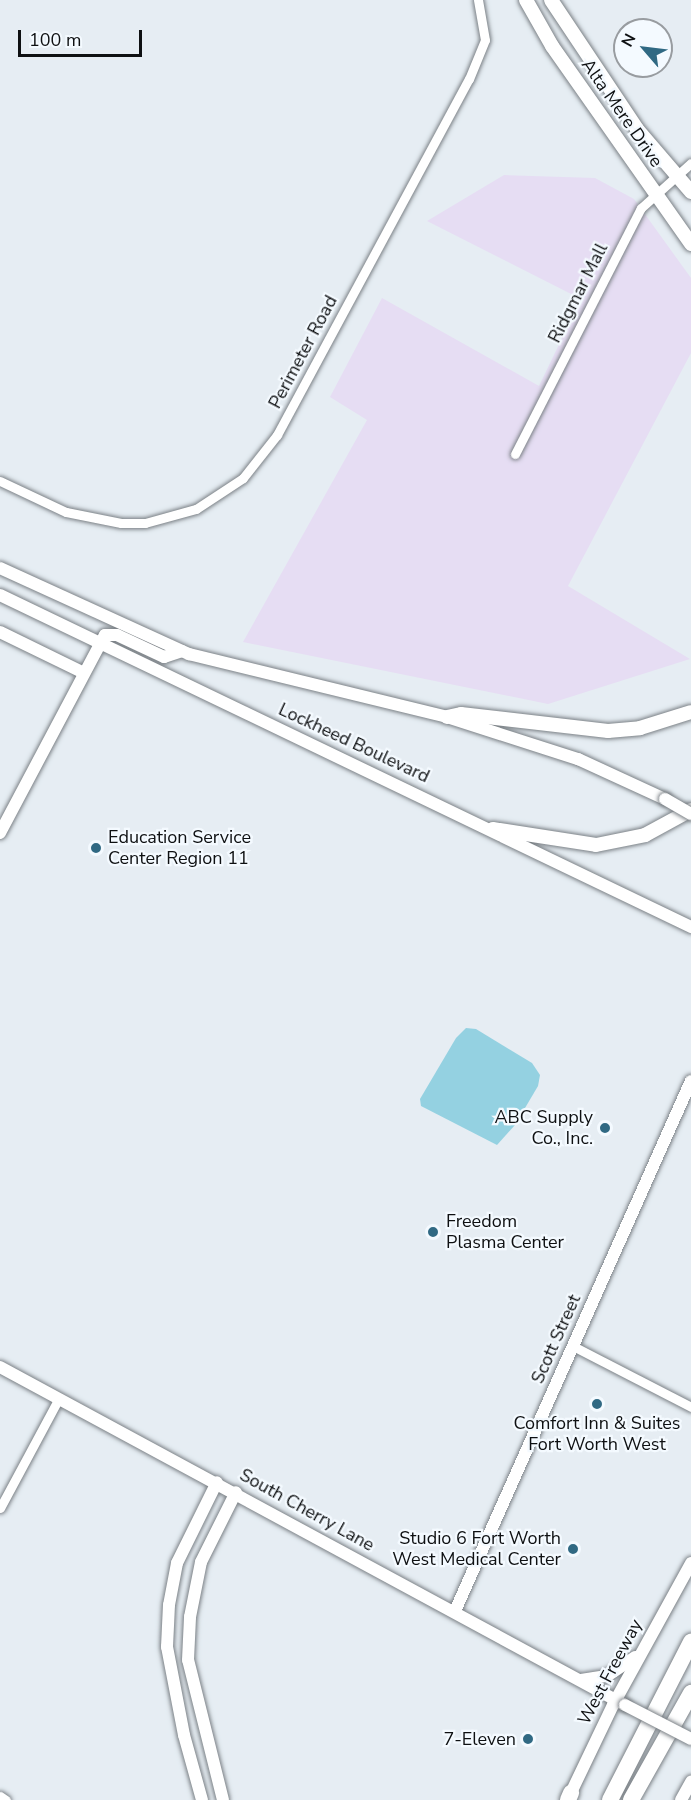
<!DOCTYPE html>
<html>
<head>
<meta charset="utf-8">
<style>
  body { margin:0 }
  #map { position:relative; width:691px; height:1800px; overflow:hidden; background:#e6edf3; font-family:"Nunito Sans",sans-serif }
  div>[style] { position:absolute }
  .industrial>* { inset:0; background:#e6ddf3 }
  .water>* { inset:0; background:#94d1e1 }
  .roads { filter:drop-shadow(0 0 2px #7b8186) drop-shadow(0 0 2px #7b8186) }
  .street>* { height:9px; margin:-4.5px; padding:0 4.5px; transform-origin:4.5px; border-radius:4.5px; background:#fff }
  .secondary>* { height:12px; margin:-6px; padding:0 6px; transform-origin:6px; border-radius:6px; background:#fff }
  .primary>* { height:14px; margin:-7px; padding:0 7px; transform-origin:7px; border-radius:7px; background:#fff }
  .highway>* { height:16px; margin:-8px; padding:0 8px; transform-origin:8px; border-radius:8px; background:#fff }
  .bridges { filter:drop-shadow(0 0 2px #7b8186) drop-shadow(0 0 2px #7b8186) }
  .secondary-bridge>* { height:12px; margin:-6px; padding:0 6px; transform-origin:6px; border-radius:6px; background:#fff }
  .dots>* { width:16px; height:16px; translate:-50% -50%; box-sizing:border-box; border:3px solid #f4faff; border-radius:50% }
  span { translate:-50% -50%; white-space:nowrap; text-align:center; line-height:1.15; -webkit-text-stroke:4.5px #f4faff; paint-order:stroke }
  .street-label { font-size:18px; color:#0e1012 }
  .poi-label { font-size:18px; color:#0e1012 }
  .left { translate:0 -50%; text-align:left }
  .right { translate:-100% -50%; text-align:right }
  .north { position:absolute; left:613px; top:18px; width:60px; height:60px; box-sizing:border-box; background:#f4faff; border:2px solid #989ca0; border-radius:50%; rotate:298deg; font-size:16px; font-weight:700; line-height:24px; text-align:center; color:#0e1012 }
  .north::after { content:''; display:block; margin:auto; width:21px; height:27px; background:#306983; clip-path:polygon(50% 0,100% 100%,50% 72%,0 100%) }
  .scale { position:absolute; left:18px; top:30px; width:124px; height:27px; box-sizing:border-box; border:3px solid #0e1012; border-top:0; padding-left:8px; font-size:18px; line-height:21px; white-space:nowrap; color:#0e1012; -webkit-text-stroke:4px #f4faff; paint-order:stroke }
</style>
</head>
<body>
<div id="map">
  <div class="industrial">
    <div style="clip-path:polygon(504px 175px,595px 178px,634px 199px,691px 278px,691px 353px,568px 586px,690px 659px,548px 704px,243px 642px,367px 420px,330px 397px,382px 298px,539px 386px,581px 299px,427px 221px)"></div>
  </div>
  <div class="water">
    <div style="clip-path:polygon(466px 1028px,476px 1029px,532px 1063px,540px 1075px,538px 1086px,515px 1125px,497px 1145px,421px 1106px,420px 1099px,456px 1038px)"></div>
  </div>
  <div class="roads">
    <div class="street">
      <div style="left:515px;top:454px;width:276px;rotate:-62.9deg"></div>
      <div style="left:641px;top:208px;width:67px;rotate:-42deg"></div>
      <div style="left:0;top:481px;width:73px;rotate:25.2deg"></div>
      <div style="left:66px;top:512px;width:56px;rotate:11.3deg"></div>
      <div style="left:121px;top:523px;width:24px"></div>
      <div style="left:145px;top:523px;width:53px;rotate:-15.4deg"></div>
      <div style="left:196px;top:509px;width:56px;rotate:-33.4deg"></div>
      <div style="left:243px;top:478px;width:55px;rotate:-51.7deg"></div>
      <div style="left:277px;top:435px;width:404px;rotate:-61.7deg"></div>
      <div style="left:469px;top:79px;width:42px;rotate:-67.7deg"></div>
      <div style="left:485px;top:40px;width:41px;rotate:-99.9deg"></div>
      <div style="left:573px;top:1346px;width:133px;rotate:27.3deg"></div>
      <div style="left:0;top:1508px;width:125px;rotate:-61.8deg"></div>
      <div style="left:0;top:1796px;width:7px;rotate:34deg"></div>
    </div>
    <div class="secondary">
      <div style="left:0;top:568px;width:208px;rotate:24.5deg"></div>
      <div style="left:189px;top:654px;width:266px;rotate:13.7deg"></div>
      <div style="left:447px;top:717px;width:138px;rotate:17.8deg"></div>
      <div style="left:578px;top:759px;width:96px;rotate:24.7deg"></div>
      <div style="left:0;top:595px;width:767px;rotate:25.66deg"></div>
      <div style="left:0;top:632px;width:91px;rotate:26deg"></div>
      <div style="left:0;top:833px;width:224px;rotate:-62.1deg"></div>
      <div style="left:105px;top:635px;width:12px"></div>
      <div style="left:117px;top:635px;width:52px;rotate:25.1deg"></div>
      <div style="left:164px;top:657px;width:19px;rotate:-18deg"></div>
      <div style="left:0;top:1367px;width:711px;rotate:28.4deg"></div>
      <div style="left:455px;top:1611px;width:580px;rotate:-66deg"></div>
      <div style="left:581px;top:1680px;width:26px;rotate:-9deg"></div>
      <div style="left:607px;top:1676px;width:34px;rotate:-34deg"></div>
      <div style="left:568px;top:1799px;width:104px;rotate:-64.4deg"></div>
      <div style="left:613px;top:1705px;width:162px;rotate:-61.2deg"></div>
      <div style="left:202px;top:1800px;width:67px;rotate:-105.5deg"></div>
      <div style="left:184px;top:1735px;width:90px;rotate:-100.9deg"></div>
      <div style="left:167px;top:1647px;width:42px;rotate:-87.3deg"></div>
      <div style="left:169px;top:1605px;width:43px;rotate:-79.2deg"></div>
      <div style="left:177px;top:1563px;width:90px;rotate:-63.7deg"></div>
      <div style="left:223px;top:1800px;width:144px;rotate:-104deg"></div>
      <div style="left:188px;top:1660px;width:43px;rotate:-87.3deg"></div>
      <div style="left:190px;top:1617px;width:56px;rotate:-78.7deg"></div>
      <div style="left:201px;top:1562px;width:78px;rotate:-63.4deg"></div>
      <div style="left:681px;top:1800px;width:21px;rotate:-61deg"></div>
    </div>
    <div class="primary">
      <div style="left:526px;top:0;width:53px;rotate:60.5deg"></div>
      <div style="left:552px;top:46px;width:242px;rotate:54.9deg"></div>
      <div style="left:551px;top:0;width:155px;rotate:56.3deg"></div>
      <div style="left:637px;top:129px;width:83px;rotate:49.4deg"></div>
      <div style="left:447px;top:717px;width:14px;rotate:-12deg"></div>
      <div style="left:461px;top:714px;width:148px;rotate:6.6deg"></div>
      <div style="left:608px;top:731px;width:32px;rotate:-5deg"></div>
      <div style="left:640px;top:728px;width:53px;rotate:-17.4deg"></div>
      <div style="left:493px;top:829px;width:104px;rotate:8.8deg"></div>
      <div style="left:596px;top:845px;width:50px;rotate:-11.5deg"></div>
      <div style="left:645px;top:835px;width:52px;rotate:-28.5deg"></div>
    </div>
    <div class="highway">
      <div style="left:568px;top:1800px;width:8px;rotate:-67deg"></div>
      <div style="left:610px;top:1800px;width:178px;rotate:-62.9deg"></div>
      <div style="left:631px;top:1800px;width:123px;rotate:-60.7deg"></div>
    </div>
  </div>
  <div class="bridges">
    <div class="secondary-bridge">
      <div style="left:665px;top:799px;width:30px;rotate:30deg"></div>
      <div style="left:625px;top:1705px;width:74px;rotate:27.3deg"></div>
    </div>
  </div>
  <div class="dots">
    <div style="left:96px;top:848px;background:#306983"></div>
    <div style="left:605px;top:1128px;background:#306983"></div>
    <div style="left:433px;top:1232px;background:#306983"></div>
    <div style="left:597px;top:1404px;background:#306983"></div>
    <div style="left:573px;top:1549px;background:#306983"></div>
    <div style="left:528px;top:1739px;background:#306983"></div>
  </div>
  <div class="street-label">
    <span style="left:622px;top:113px;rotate:55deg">Alta Mere Drive</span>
    <span style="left:578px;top:293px;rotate:-63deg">Ridgmar Mall</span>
    <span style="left:303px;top:352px;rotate:-62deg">Perimeter Road</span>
    <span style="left:354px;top:743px;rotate:25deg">Lockheed Boulevard</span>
    <span style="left:556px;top:1339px;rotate:-66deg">Scott Street</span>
    <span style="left:307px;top:1510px;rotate:29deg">South Cherry Lane</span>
    <span style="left:610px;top:1672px;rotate:-62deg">West Freeway</span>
  </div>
  <div class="poi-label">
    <span class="left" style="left:108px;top:848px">Education Service<br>Center Region 11</span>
    <span class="right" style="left:593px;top:1128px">ABC Supply<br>Co., Inc.</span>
    <span class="left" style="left:446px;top:1232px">Freedom<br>Plasma Center</span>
    <span style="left:597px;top:1434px">Comfort Inn &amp; Suites<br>Fort Worth West</span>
    <span class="right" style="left:561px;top:1549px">Studio 6 Fort Worth<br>West Medical Center</span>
    <span class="right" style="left:516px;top:1739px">7-Eleven</span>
  </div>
  <div class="north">N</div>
  <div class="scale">100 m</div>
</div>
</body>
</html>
